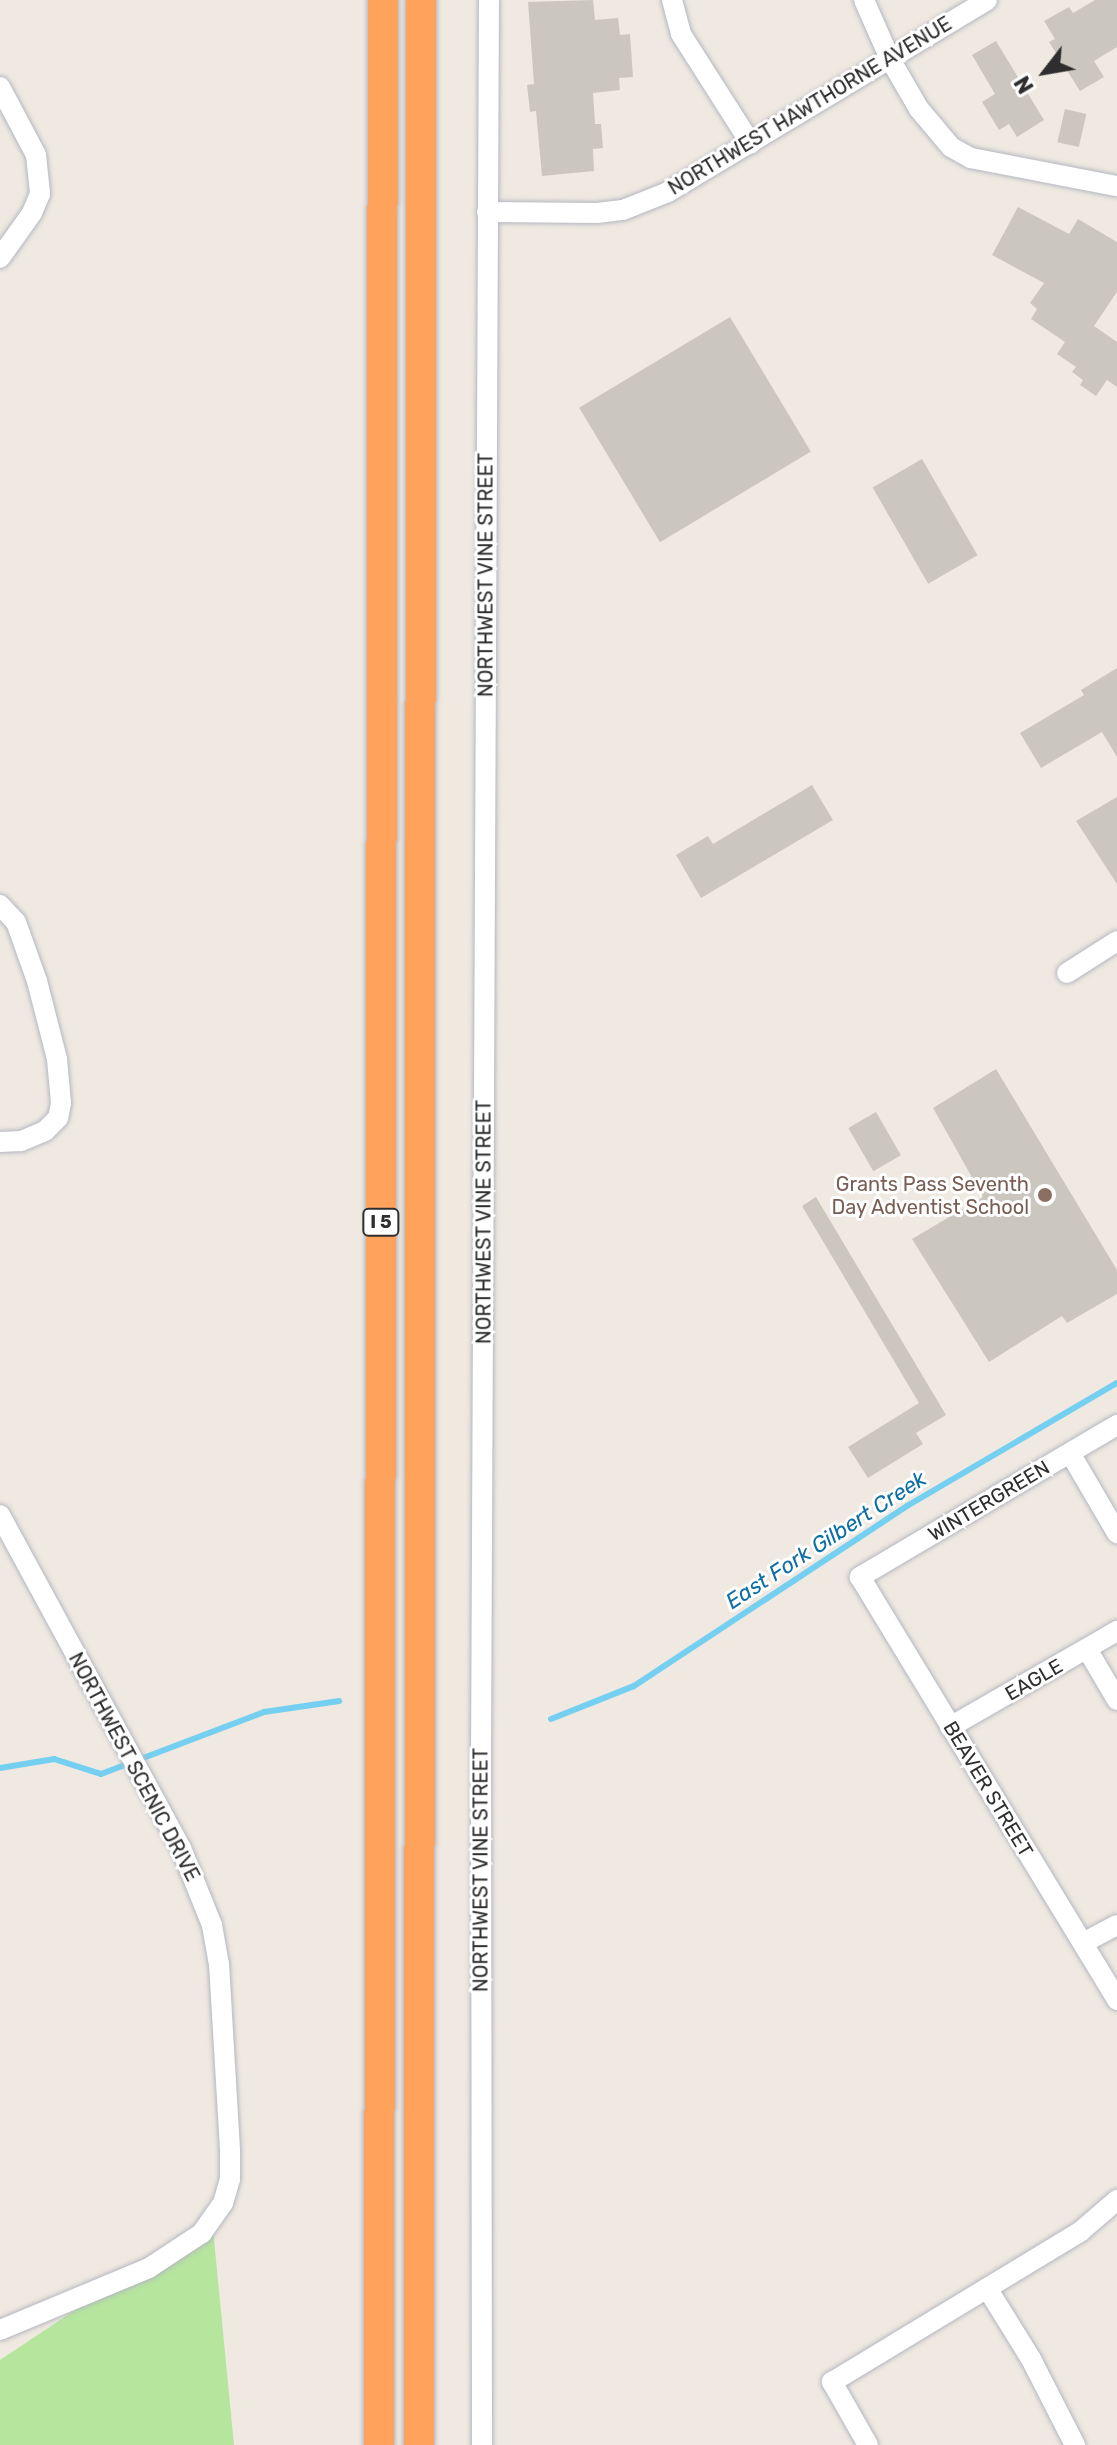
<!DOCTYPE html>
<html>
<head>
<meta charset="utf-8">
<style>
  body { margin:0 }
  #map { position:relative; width:1117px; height:2445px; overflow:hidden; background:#efe9e1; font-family:Rubik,sans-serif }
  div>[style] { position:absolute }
  .green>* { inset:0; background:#b6e59e }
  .stream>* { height:6px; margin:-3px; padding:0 3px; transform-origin:3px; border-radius:3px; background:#75cff0 }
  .building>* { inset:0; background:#cbc7bf; transform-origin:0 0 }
  .roads { filter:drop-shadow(0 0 2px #b4b7c1) drop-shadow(0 0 2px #b4b7c1) }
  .minor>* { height:20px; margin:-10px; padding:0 10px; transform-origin:10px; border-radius:10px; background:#fff }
  .highway>* { height:30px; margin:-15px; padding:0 15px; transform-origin:15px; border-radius:15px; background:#ffa35c }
  .dots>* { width:22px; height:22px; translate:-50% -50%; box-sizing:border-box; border:4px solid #fff; border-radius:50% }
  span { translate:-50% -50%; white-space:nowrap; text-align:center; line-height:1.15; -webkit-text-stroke:6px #fff; paint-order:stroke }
  .shield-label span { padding:2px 6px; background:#fff; border:2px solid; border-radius:6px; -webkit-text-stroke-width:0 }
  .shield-label { font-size:18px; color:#2e2e2e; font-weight:700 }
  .street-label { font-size:20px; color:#2e2e2e }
  .education-label { font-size:20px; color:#785e54 }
  .right { translate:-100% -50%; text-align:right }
  .water-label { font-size:22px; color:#0d6fa3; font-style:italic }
  .north { position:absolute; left:1005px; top:32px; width:80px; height:80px; -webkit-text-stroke:6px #fff; paint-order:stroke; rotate:239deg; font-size:22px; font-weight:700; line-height:32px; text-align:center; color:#2e2e2e }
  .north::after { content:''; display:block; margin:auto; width:28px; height:36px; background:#2e2e2e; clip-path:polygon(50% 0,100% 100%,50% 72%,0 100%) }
</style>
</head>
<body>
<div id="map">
  <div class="green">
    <div style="clip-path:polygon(212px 2219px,234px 2445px,0 2445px,0 2360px)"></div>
  </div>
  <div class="stream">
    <div style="left:551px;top:1719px;width:89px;rotate:-21.7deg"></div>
    <div style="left:634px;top:1686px;width:327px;rotate:-33.4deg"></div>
    <div style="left:907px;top:1506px;width:243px;rotate:-30.4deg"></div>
    <div style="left:0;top:1768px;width:55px;rotate:-9.5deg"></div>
    <div style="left:54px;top:1759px;width:49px;rotate:17.7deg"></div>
    <div style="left:101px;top:1774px;width:174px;rotate:-20.8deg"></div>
    <div style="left:264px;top:1712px;width:76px;rotate:-8.3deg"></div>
  </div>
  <div class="building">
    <div style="clip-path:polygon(593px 0,595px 20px,618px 18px,620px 35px,630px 34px,633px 77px,619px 78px,620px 90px,593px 93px,595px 124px,601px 124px,603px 148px,593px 149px,594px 171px,542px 176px,536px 111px,530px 112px,527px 85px,534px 84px,528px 2px)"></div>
    <div style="clip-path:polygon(1095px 0,1117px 0,1117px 47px,1094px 61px,1104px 77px,1080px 91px,1049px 42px,1055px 39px,1044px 21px,1069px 7px,1073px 13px)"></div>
    <div style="clip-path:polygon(996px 41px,1044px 120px,1017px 137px,1009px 124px,999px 130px,982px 102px,995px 94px,972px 55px)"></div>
    <div style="left:1065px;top:109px;width:22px;height:34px;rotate:13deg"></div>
    <div style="clip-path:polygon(1018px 207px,1069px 234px,1078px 219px,1117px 242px,1117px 292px,1094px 326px,1117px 342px,1117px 387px,1107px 380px,1096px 396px,1080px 385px,1083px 380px,1072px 372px,1076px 367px,1057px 354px,1065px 342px,1031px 319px,1037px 309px,1030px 303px,1044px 283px,992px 255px)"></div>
    <div style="left:730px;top:317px;width:157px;height:176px;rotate:59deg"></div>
    <div style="left:922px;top:459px;width:111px;height:57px;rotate:60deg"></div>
    <div style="clip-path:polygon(1117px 668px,1117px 757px,1102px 732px,1041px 768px,1020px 733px,1084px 695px,1081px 690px)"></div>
    <div style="clip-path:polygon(812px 785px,833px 820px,701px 898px,676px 855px,708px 836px,713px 844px)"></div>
    <div style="clip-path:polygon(1117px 797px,1117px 884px,1076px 821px)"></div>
    <div style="clip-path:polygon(996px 1069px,1117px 1270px,1117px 1294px,1067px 1323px,1062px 1316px,989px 1362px,912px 1239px,983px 1197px,933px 1108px)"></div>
    <div style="left:876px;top:1112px;width:50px;height:32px;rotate:60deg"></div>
    <div style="clip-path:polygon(816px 1197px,946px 1415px,916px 1433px,923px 1444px,868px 1478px,848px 1447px,919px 1403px,802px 1206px)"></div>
  </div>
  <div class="roads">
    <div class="minor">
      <div style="left:672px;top:0;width:35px;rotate:75deg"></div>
      <div style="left:681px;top:34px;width:130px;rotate:57.5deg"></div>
      <div style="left:864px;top:0;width:64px;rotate:66.2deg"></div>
      <div style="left:890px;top:59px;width:58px;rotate:59.9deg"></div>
      <div style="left:919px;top:109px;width:50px;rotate:49.9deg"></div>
      <div style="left:951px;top:147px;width:23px;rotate:29deg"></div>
      <div style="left:971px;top:158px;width:149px;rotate:10.9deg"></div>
      <div style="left:0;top:87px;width:77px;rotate:62.1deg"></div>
      <div style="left:36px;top:155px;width:39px;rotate:84deg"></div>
      <div style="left:40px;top:194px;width:21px;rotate:113deg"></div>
      <div style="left:32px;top:213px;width:55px;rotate:125.4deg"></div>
      <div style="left:487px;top:212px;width:110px;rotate:0.5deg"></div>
      <div style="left:597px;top:213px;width:26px;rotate:-7deg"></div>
      <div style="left:623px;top:210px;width:48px;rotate:-21.8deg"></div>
      <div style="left:668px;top:192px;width:372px;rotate:-31deg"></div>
      <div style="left:0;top:905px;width:23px;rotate:47deg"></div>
      <div style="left:16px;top:922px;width:63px;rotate:70.4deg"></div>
      <div style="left:37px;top:981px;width:81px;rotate:75.6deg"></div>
      <div style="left:57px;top:1059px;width:44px;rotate:84.8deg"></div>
      <div style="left:61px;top:1103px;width:15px;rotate:101deg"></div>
      <div style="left:58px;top:1118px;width:18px;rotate:135deg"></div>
      <div style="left:45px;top:1131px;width:26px;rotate:157deg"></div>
      <div style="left:21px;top:1141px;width:21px;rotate:177deg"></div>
      <div style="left:1067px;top:973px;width:59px;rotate:-32.6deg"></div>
      <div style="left:1117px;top:1425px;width:299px;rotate:149.4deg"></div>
      <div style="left:860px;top:1577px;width:495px;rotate:58.7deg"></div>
      <div style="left:1070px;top:1453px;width:93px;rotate:59.6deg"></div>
      <div style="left:0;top:1515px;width:379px;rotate:61.5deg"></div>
      <div style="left:181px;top:1848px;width:83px;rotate:68.1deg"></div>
      <div style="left:212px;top:1925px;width:40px;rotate:80deg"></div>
      <div style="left:219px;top:1964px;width:187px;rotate:86.6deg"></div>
      <div style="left:230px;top:2151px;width:28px;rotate:90deg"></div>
      <div style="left:230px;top:2179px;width:25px;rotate:106deg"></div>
      <div style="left:223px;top:2203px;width:37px;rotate:125deg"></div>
      <div style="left:202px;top:2233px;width:64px;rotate:146.6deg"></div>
      <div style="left:149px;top:2268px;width:161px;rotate:157.4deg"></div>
      <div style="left:1087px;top:1649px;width:59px;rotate:59.5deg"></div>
      <div style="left:950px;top:1727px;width:193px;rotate:-29.9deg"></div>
      <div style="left:1083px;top:1943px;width:38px;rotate:-28deg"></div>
      <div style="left:987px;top:2288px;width:84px;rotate:58.2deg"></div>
      <div style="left:1031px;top:2359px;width:97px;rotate:62.9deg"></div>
      <div style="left:482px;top:2445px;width:686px;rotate:-90.08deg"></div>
      <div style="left:481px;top:1759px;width:1759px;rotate:-89.74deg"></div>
      <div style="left:868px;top:2445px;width:73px;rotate:-119.7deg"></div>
      <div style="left:832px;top:2382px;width:291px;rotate:-31.2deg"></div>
      <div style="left:1081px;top:2231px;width:48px;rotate:-40.7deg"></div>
    </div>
    <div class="highway">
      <div style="left:379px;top:2445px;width:2445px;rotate:-89.91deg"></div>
      <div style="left:419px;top:2445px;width:2445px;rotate:-89.95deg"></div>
    </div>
  </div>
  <div class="dots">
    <div style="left:1045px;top:1195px;background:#8d6e63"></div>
  </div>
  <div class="shield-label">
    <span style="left:381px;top:1222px">I 5</span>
  </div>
  <div class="street-label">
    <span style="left:810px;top:106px;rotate:-31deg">NORTHWEST HAWTHORNE AVENUE</span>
    <span style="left:486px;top:575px;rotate:-90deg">NORTHWEST VINE STREET</span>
    <span style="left:484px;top:1222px;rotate:-90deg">NORTHWEST VINE STREET</span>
    <span style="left:989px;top:1501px;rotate:-31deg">WINTERGREEN</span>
    <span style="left:1034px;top:1680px;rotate:-30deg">EAGLE</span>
    <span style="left:134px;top:1767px;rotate:62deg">NORTHWEST SCENIC DRIVE</span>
    <span style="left:988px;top:1789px;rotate:59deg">BEAVER STREET</span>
    <span style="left:481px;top:1870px;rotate:-90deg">NORTHWEST VINE STREET</span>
  </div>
  <div class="education-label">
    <span class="right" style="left:1029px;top:1196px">Grants Pass Seventh<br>Day Adventist School</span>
  </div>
  <div class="water-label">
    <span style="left:826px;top:1540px;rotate:-33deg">East Fork Gilbert Creek</span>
  </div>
  <div class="north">N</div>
</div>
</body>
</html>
